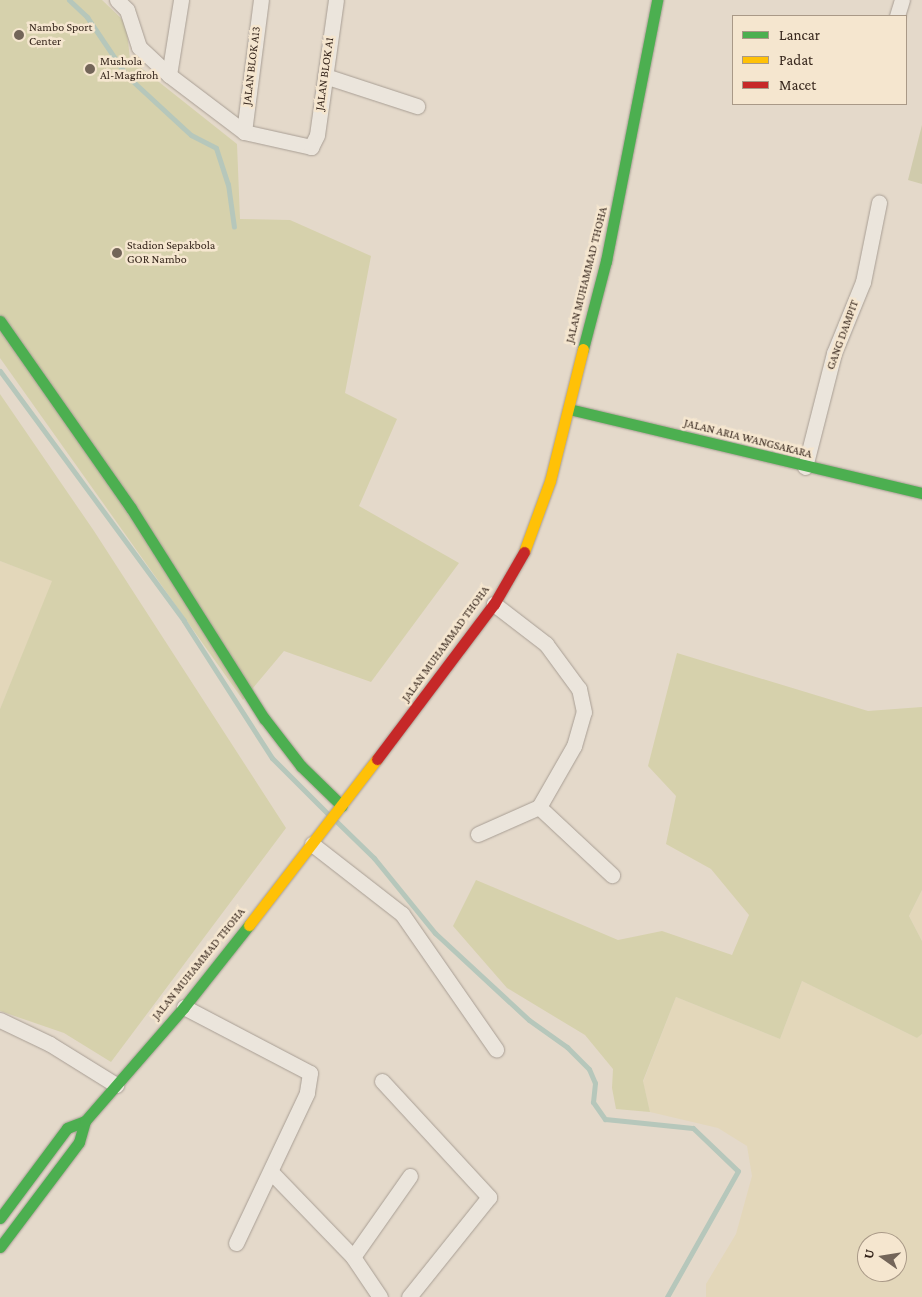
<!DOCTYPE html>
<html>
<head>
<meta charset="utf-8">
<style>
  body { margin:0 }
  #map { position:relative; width:922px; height:1297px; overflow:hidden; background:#e4d9ca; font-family:"Crimson Pro",serif }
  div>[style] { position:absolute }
  .farmland>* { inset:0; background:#e3d7ba }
  .green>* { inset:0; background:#d6d1ac }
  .cemetery>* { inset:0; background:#d0cbac }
  .stream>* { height:5px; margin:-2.5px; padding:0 2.5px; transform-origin:2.5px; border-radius:2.5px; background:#b6c7bb }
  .roads { filter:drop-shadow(0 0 1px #a89e94) drop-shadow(0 0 1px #a89e94) }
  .street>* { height:15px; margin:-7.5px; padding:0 7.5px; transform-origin:7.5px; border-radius:7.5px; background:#ebe5dc }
  .fast>* { height:11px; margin:-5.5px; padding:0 5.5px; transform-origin:5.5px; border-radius:5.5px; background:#4caf50 }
  .slow>* { height:11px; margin:-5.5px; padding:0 5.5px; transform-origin:5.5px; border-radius:5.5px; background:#ffc107 }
  .jam>* { height:11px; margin:-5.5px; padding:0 5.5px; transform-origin:5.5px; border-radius:5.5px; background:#c62828 }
  .dots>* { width:14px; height:14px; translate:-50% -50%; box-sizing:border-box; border:2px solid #f5e6cf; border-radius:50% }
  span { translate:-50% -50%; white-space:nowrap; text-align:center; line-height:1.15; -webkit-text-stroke:5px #f5e6cf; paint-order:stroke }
  .poi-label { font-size:12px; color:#36261c }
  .left { translate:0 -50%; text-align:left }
  .street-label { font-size:12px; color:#36261c }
  .legend { position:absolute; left:732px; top:15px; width:175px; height:90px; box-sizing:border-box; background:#f5e6cf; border:1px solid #a99987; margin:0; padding:6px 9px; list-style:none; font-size:15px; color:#36261c }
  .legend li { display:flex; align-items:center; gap:10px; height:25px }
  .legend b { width:25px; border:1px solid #a99987 }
  .north { position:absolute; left:857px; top:1232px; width:50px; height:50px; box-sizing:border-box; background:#f5e6cf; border:1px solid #a99987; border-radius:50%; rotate:283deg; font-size:14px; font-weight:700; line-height:20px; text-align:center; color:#36261c }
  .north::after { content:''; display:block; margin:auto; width:18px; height:22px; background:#736559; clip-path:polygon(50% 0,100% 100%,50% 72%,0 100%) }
</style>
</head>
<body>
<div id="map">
  <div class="farmland">
    <div style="clip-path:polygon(0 561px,53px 581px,0 709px)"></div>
    <div style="clip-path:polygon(922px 890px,922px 941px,909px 916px)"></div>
    <div style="clip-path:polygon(evenodd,802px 981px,917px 1038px,922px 1034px,922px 1297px,706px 1297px,706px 1284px,736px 1234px,752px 1176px,747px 1146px,718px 1128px,650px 1112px,643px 1082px,676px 997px,780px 1039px,802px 981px,867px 1242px,897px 1242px,897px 1272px,867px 1272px,867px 1242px)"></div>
  </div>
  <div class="green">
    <div style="clip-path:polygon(0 0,102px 0,126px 23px,130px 59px,237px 144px,240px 219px,290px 220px,371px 256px,345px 393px,397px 419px,359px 506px,459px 563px,371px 682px,284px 651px,243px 700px,0 358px)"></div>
    <div style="clip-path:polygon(0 394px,94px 531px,286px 828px,111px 1062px,64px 1033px,0 1011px,0 709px,52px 581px,0 561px)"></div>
    <div style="clip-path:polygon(677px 653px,868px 711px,922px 707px,922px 890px,909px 916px,922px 941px,922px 1034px,917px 1038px,802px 981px,780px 1039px,676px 997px,643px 1081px,650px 1112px,616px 1109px,612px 1088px,613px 1069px,585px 1035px,507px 988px,453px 926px,476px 880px,618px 940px,662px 931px,732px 955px,749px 915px,711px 869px,666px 844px,676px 796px,648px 766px)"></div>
  </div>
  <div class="cemetery">
    <div style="clip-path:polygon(922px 125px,922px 184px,908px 180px)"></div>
  </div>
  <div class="stream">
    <div style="left:69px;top:0;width:25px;rotate:43deg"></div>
    <div style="left:87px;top:17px;width:71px;rotate:55.9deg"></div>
    <div style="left:127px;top:76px;width:87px;rotate:42.7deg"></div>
    <div style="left:191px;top:135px;width:28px;rotate:27deg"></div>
    <div style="left:216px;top:148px;width:38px;rotate:72deg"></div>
    <div style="left:228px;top:184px;width:43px;rotate:82.1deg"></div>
    <div style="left:0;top:371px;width:310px;rotate:53.6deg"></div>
    <div style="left:184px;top:621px;width:163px;rotate:57.3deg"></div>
    <div style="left:272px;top:758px;width:81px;rotate:45deg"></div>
    <div style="left:337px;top:822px;width:52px;rotate:44.2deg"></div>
    <div style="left:374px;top:858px;width:97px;rotate:50.9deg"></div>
    <div style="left:435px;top:933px;width:128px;rotate:42.8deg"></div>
    <div style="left:529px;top:1020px;width:47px;rotate:35.4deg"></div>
    <div style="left:567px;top:1047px;width:31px;rotate:45deg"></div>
    <div style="left:589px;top:1069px;width:15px;rotate:67deg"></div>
    <div style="left:595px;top:1083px;width:19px;rotate:96deg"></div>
    <div style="left:593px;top:1102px;width:21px;rotate:55deg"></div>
    <div style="left:605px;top:1119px;width:88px;rotate:5.8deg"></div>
    <div style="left:693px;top:1128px;width:62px;rotate:43.7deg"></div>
    <div style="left:738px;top:1171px;width:145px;rotate:119.4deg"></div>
  </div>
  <div class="roads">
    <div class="street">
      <div style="left:117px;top:0;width:14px;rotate:45deg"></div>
      <div style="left:127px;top:10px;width:39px;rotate:72deg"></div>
      <div style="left:139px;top:47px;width:41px;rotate:43deg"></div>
      <div style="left:169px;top:75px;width:94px;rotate:37.2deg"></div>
      <div style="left:244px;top:132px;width:69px;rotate:12.6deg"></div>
      <div style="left:311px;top:147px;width:13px;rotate:-63deg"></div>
      <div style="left:317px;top:135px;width:136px;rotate:-82deg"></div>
      <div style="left:897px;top:16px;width:17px;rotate:-73deg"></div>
      <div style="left:169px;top:75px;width:76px;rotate:-80.9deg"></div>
      <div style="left:325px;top:76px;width:97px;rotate:18.1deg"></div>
      <div style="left:244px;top:132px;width:133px;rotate:-82.7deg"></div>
      <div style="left:805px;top:467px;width:118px;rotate:-75.7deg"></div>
      <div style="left:834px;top:353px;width:77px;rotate:-67.8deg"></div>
      <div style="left:863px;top:282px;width:81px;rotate:-78.6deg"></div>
      <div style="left:539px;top:807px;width:100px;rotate:43deg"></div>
      <div style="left:478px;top:834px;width:67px;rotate:-23.9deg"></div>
      <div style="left:539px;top:807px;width:70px;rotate:-60.2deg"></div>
      <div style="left:574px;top:746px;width:35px;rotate:-74deg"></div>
      <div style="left:584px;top:712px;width:24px;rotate:-102deg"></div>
      <div style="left:579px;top:689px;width:56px;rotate:-126.3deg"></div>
      <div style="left:546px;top:644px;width:66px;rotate:-142.4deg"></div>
      <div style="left:312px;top:844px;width:114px;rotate:37.9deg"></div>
      <div style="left:402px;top:914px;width:165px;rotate:55.2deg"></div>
      <div style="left:184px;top:1007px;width:142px;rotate:27.6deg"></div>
      <div style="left:310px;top:1073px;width:20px;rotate:99deg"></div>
      <div style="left:307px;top:1093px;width:166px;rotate:115.3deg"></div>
      <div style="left:0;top:1020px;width:55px;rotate:25.6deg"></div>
      <div style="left:50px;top:1044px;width:78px;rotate:31.8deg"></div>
      <div style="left:382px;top:1081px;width:158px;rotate:47.3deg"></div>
      <div style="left:489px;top:1197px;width:128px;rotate:128.7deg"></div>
      <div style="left:272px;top:1173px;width:117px;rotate:46deg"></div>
      <div style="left:353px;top:1257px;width:48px;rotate:56deg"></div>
      <div style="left:353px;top:1257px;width:99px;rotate:-54.9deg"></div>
    </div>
    <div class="fast">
      <div style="left:0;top:321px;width:228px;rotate:55deg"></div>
      <div style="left:131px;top:508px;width:249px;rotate:57.7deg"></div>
      <div style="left:264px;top:718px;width:61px;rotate:52.4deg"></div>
      <div style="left:301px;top:766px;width:57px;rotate:44.3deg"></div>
      <div style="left:583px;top:349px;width:91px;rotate:-75.4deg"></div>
      <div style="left:606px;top:261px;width:266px;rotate:-78.9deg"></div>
      <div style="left:569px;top:409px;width:363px;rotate:13.4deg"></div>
      <div style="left:0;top:1218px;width:112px;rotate:-53.3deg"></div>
      <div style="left:67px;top:1128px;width:19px;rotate:-21deg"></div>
      <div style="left:0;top:1247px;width:131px;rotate:-53deg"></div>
      <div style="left:79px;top:1142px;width:22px;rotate:-74deg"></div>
      <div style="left:85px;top:1121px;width:151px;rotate:-49deg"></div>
      <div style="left:184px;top:1007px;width:105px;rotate:-51.6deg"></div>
    </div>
    <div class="slow">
      <div style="left:524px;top:552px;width:76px;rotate:-69.9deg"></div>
      <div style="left:550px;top:481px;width:136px;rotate:-76deg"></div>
      <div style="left:249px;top:925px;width:210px;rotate:-52.4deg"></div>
    </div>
    <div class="jam">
      <div style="left:377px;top:759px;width:194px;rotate:-53deg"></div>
      <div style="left:494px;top:604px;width:60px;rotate:-60deg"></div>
    </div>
  </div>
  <div class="dots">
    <div style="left:19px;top:35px;background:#736559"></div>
    <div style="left:90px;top:69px;background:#736559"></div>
    <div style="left:117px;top:253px;background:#736559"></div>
  </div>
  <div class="poi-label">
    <span class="left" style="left:29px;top:35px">Nambo Sport<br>Center</span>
    <span class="left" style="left:100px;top:69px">Mushola<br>Al-Magfiroh</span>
    <span class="left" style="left:127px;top:253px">Stadion Sepakbola<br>GOR Nambo</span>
  </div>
  <div class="street-label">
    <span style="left:252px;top:66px;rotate:-83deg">JALAN BLOK A13</span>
    <span style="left:325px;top:74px;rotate:-82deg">JALAN BLOK A1</span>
    <span style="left:587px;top:275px;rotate:-76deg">JALAN MUHAMMAD THOHA</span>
    <span style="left:843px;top:335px;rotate:-70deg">GANG DAMPIT</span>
    <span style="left:748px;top:439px;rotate:14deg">JALAN ARIA WANGSAKARA</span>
    <span style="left:446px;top:644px;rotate:-54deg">JALAN MUHAMMAD THOHA</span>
    <span style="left:199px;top:964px;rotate:-51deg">JALAN MUHAMMAD THOHA</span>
  </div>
  <ul class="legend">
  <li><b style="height:6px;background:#4caf50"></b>Lancar</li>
  <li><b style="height:6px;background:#ffc107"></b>Padat</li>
  <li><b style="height:6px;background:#c62828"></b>Macet</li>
  </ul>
  <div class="north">U</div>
</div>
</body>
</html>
